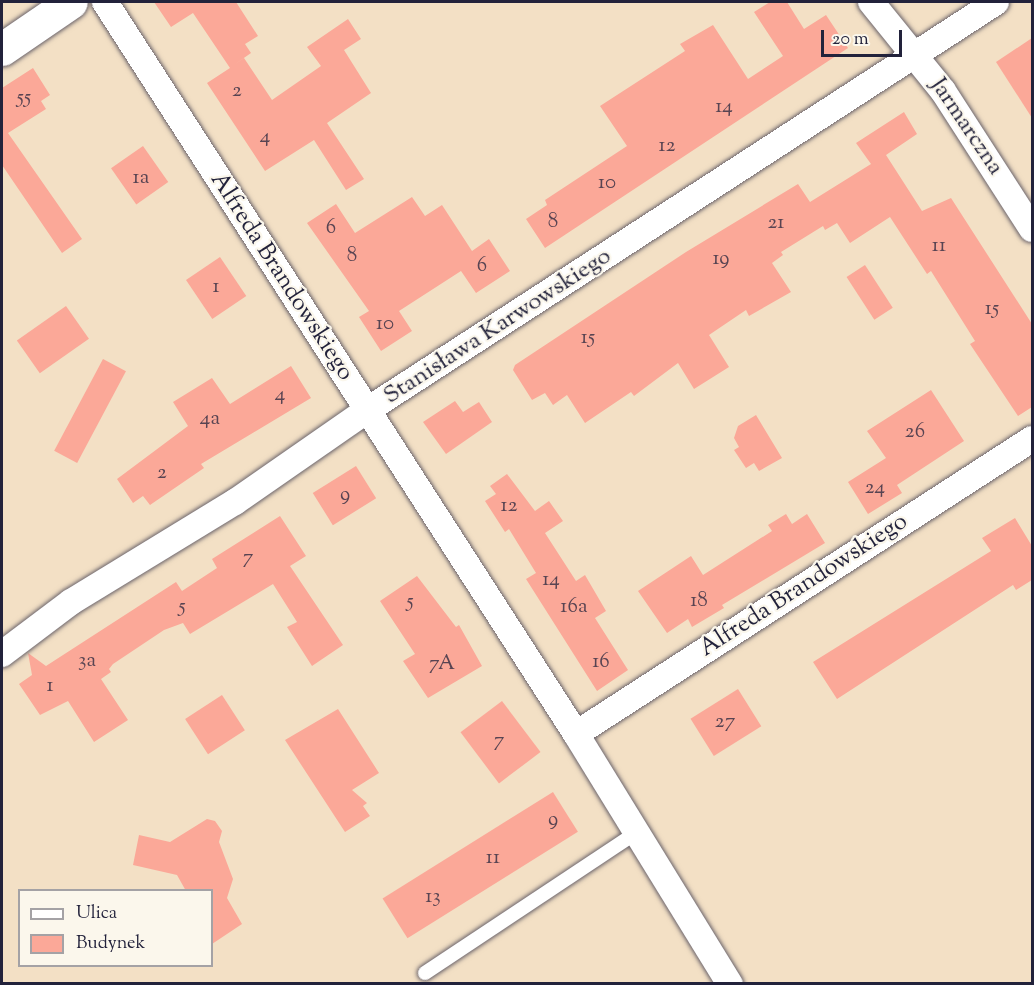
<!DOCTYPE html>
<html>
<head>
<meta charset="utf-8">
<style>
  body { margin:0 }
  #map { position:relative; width:1034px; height:985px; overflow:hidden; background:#f3e0c5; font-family:"Sorts Mill Goudy",serif }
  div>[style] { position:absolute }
  .building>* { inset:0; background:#fba898; transform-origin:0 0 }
  .roads { filter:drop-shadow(0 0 2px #6b646b) drop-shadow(0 0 2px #6b646b) }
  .service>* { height:14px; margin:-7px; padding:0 7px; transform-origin:7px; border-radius:7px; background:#fff }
  .minor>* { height:26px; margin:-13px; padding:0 13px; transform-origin:13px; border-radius:13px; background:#fff }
  .tertiary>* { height:33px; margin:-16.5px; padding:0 16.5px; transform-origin:16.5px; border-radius:16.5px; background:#fff }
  span { translate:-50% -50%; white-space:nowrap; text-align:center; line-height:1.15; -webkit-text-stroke:4.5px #fbf7ec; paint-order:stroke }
  .number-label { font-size:21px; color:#584452 }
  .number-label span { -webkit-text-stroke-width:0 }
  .street-label { font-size:24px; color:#22223b }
  .frame { position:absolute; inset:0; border:3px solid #22223b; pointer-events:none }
  .legend { position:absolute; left:18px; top:889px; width:195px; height:78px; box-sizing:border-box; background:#fbf7ec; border:2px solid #a4a2a5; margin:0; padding:8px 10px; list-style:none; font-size:18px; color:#22223b }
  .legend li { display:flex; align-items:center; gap:12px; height:30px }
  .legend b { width:30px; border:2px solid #a4a2a5 }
  .scale { position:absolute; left:821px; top:30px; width:81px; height:27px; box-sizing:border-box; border:3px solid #22223b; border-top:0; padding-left:8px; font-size:18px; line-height:21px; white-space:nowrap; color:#22223b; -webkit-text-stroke:4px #fbf7ec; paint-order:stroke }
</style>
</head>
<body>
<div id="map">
  <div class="building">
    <div style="clip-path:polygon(154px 2px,236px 2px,258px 36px,245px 44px,251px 53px,231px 67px,244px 58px,272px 100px,321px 66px,307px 47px,348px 19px,361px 39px,344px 50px,371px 93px,327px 123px,364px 179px,346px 190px,314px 140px,265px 171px,207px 83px,230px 68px,193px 13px,171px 27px)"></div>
    <div style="clip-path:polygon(770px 2px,787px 2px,804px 29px,826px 15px,848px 48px,545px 248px,526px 219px,547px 205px,545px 200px,627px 146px,600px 106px,685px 51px,680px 44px,713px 25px,748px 79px,783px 56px,754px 12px)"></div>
    <div style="clip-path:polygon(1032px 38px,1032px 118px,996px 62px)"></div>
    <div style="clip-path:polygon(33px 68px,50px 95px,41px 101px,46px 109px,8px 133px,82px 239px,62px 253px,2px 165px,2px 88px)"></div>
    <div style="clip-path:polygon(904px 112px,917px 134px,886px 155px,922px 211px,951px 198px,1032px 324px,1032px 407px,1018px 416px,970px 344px,975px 341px,931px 271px,927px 274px,890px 217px,850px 243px,837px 223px,825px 230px,823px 226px,781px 252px,783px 255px,772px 263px,791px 292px,749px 316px,746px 310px,709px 335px,729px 367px,694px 389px,678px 363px,634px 396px,631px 392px,585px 423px,567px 395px,553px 405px,545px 393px,532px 400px,513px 370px,515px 365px,686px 252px,798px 184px,810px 202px,871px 164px,856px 143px)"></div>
    <div style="left:143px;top:146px;width:44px;height:39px;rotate:55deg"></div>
    <div style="clip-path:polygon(412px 197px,425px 216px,442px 205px,472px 251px,489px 239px,510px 271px,476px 293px,461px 271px,399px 311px,412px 331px,381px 351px,359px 317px,369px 311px,307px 223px,336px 204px,355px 233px)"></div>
    <div style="left:220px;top:257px;width:47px;height:41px;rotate:56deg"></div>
    <div style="left:865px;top:265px;width:51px;height:22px;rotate:57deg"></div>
    <div style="left:66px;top:306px;width:40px;height:60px;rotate:55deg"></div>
    <div style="left:103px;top:359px;width:26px;height:104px;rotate:28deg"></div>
    <div style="clip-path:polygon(291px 366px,311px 398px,201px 464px,204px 468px,150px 505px,143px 496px,133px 503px,117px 479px,188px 426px,173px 402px,212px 378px,230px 404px)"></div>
    <div style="clip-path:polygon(931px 390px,964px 441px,897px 485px,902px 493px,868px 514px,848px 482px,886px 458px,867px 431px)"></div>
    <div style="clip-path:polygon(455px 401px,463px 412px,479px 402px,492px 422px,446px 454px,423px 422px)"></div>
    <div style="clip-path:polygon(756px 415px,782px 458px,759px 471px,754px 463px,746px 468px,734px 450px,739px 447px,734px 438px,738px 426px)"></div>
    <div style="left:356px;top:466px;width:38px;height:51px;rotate:58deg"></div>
    <div style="clip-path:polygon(507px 474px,535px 511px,549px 501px,563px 521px,545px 533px,576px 581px,585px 575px,606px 611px,595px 618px,628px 670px,597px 691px,526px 579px,536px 573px,509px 529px,505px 532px,485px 501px,496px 494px,490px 486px)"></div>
    <div style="clip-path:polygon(786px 514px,792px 524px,807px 514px,825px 543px,722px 605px,724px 608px,692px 627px,688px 619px,667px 633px,638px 591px,691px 556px,703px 575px,772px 531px,768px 525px)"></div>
    <div style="clip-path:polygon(280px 516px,306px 556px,290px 566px,343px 645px,312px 666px,287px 627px,297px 622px,273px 584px,190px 634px,183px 623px,164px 630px,113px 664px,109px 669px,111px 672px,101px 679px,128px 720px,94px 742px,68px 701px,40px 715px,19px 684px,32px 675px,28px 653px,46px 666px,176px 582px,182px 591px,217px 568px,212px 559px)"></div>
    <div style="clip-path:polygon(1015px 518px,1032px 546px,1032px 580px,1016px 590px,1013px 585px,837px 699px,813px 662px,991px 551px,982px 538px)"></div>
    <div style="clip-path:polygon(417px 576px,456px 627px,459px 625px,482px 666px,428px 698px,403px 661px,415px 654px,380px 601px)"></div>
    <div style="left:738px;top:689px;width:44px;height:56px;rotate:58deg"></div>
    <div style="left:222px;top:695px;width:42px;height:44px;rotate:57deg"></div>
    <div style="left:502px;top:701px;width:64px;height:52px;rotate:53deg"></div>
    <div style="clip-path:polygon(338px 709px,379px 773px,352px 790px,367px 803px,363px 806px,370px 816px,345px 832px,285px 740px)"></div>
    <div style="left:553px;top:792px;width:47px;height:201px;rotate:58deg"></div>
    <div style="clip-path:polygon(207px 819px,215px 821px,222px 831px,219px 842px,233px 879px,227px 898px,242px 924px,212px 944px,212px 891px,186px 891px,177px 875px,133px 865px,139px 835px,170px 842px)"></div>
  </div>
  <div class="roads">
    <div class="service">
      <div style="left:425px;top:973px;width:255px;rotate:-33.6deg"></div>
    </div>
    <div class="minor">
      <div style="left:105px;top:2px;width:870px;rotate:57.24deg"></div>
      <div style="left:576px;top:734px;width:543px;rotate:-32.9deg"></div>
      <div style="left:871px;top:2px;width:114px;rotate:51deg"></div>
      <div style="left:943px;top:91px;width:164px;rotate:57.2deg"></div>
      <div style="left:2px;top:654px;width:86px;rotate:-37deg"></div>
      <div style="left:71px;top:602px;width:192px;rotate:-31.4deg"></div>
      <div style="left:235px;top:502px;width:160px;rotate:-34.8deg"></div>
      <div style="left:366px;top:411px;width:751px;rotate:-32.99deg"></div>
      <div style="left:576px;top:734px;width:294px;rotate:58.4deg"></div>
    </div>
    <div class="tertiary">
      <div style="left:2px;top:49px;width:83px;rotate:-34.3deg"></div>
    </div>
  </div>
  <div class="number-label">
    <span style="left:237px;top:91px">2</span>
    <span style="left:24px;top:98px">55</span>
    <span style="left:724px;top:107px">14</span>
    <span style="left:265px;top:137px">4</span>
    <span style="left:667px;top:146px">12</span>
    <span style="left:141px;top:178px">1a</span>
    <span style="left:607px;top:183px">10</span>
    <span style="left:553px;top:222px">8</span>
    <span style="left:776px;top:223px">21</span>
    <span style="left:331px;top:228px">6</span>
    <span style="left:939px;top:246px">11</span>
    <span style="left:352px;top:256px">8</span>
    <span style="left:721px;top:259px">19</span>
    <span style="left:482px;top:266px">6</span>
    <span style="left:216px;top:287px">1</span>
    <span style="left:992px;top:309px">15</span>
    <span style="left:385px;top:324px">10</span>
    <span style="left:588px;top:338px">15</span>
    <span style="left:280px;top:395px">4</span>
    <span style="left:210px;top:419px">4a</span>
    <span style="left:915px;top:432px">26</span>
    <span style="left:162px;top:473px">2</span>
    <span style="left:875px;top:488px">24</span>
    <span style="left:345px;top:495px">9</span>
    <span style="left:509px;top:506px">12</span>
    <span style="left:248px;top:558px">7</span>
    <span style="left:551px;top:580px">14</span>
    <span style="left:699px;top:601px">18</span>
    <span style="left:410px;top:602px">5</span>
    <span style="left:182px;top:607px">5</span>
    <span style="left:574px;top:607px">16a</span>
    <span style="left:87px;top:661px">3a</span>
    <span style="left:601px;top:662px">16</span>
    <span style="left:442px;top:664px">7A</span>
    <span style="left:50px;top:686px">1</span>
    <span style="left:725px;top:722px">27</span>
    <span style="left:499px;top:741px">7</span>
    <span style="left:553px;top:820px">9</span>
    <span style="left:493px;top:858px">11</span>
    <span style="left:433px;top:897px">13</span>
  </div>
  <div class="street-label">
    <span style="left:966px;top:127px;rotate:56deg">Jarmarczna</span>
    <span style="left:281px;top:277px;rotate:57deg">Alfreda Brandowskiego</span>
    <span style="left:498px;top:327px;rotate:-33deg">Stanisława Karwowskiego</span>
    <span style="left:804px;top:586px;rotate:-33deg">Alfreda Brandowskiego</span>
  </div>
  <div class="frame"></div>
  <ul class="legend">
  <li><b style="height:8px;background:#fff"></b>Ulica</li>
  <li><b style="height:16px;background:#fba898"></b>Budynek</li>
  </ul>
  <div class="scale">20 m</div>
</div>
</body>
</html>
